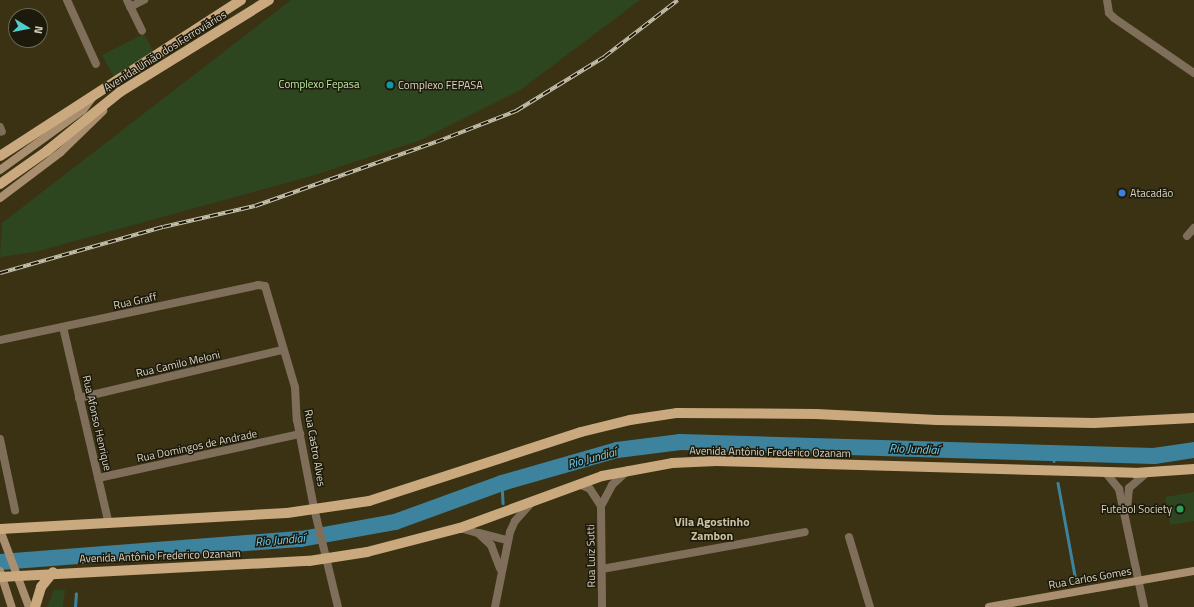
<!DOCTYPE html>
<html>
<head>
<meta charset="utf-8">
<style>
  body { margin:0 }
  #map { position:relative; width:1194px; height:607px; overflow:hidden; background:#3a3212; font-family:"Titillium Web",sans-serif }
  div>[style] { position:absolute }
  .green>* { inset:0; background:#2d4620 }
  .stream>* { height:2.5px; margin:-1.25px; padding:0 1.25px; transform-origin:1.25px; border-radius:1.25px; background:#3d839d }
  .river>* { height:16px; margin:-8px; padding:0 8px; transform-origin:8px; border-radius:8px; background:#3d839d }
  .minor>* { height:8px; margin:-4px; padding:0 4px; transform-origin:4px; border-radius:4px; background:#7e6e5a }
  .tertiary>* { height:8px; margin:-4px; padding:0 4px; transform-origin:4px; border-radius:4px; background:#7e6e5a }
  .secondary>* { height:8px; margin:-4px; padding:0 4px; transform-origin:4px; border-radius:4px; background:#a98f6f }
  .primary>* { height:10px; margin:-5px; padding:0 5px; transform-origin:5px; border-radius:5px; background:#caa97f }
  .rail>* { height:4px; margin-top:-2px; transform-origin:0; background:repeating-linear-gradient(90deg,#1d1a0c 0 8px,#c8c3af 0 16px); box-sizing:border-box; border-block:1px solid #c8c3af }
  .dots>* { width:11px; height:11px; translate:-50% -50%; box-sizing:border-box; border:2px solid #1d1a0c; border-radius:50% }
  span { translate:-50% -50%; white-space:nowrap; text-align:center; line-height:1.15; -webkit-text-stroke:3px #1d1a0c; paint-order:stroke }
  .street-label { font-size:11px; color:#dbd6c4 }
  .park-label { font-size:11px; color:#b9eba2 }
  .poi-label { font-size:11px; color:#dbd6c4 }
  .left { translate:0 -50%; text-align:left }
  .right { translate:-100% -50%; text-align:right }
  .water-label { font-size:12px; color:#6bd3fa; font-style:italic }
  .neighbourhood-label { font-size:12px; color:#cbc29f; font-weight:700 }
  .north { position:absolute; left:8px; top:8px; width:40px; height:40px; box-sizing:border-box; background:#1d1a0c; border:1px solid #696556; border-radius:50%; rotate:100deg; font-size:11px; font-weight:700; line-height:16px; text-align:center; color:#dbd6c4 }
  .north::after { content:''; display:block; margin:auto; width:14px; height:18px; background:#52cdcc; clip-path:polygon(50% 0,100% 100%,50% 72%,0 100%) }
</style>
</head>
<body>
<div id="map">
  <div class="green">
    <div style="clip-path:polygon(291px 0,640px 0,519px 91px,421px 140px,315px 175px,35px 252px,0 257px,2px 223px)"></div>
    <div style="clip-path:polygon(144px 34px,154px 53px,114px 77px,102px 55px)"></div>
    <div style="clip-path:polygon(1194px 492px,1194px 521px,1170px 525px,1165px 497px)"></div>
    <div style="clip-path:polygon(54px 590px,65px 590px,63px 607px,47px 607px)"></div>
  </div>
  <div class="stream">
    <div style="left:1052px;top:452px;width:9px;rotate:77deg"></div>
    <div style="left:502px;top:483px;width:20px;rotate:87deg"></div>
    <div style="left:1058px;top:483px;width:100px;rotate:79.6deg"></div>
    <div style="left:75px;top:607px;width:13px;rotate:-86deg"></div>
  </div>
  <div class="river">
    <div style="left:0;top:562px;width:302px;rotate:-4.4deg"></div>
    <div style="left:301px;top:539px;width:96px;rotate:-10.3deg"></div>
    <div style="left:395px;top:522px;width:114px;rotate:-20deg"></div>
    <div style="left:502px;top:483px;width:120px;rotate:-16deg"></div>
    <div style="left:617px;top:450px;width:64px;rotate:-7.2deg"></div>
    <div style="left:680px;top:442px;width:474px;rotate:1.7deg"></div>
    <div style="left:1154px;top:456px;width:40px;rotate:-8.5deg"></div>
  </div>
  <div class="minor">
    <div style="left:67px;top:0;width:70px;rotate:65.6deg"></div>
    <div style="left:127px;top:0;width:34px;rotate:64deg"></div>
    <div style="left:1107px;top:0;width:13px;rotate:81deg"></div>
    <div style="left:1109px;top:13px;width:7px;rotate:45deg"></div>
    <div style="left:1114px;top:18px;width:97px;rotate:34.5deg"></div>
    <div style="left:130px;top:7px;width:16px;rotate:-27deg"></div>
    <div style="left:0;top:127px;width:5px;rotate:68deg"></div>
    <div style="left:1187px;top:236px;width:11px;rotate:-49deg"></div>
    <div style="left:63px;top:327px;width:202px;rotate:76.9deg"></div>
    <div style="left:0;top:340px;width:264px;rotate:-12deg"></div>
    <div style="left:258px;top:285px;width:7px;rotate:8deg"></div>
    <div style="left:265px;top:286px;width:105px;rotate:73.5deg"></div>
    <div style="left:295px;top:387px;width:33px;rotate:87deg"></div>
    <div style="left:297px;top:420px;width:90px;rotate:79.1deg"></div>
    <div style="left:314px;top:508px;width:102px;rotate:76.4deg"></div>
    <div style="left:79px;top:398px;width:209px;rotate:-13.3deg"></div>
    <div style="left:0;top:439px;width:73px;rotate:78.1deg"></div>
    <div style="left:1106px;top:473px;width:21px;rotate:51deg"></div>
    <div style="left:1119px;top:489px;width:121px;rotate:78deg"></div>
    <div style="left:98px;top:478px;width:207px;rotate:-12.3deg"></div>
    <div style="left:579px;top:484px;width:12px;rotate:24deg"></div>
    <div style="left:590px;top:489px;width:20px;rotate:57deg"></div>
    <div style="left:601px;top:506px;width:101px;rotate:89.4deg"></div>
    <div style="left:601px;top:506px;width:24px;rotate:-62deg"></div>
    <div style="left:612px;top:485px;width:22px;rotate:-43deg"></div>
    <div style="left:1127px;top:508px;width:20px;rotate:-84deg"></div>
    <div style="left:1129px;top:488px;width:23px;rotate:-41deg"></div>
    <div style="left:849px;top:537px;width:73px;rotate:73.3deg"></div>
    <div style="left:602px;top:569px;width:206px;rotate:-10.3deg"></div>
  </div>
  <div class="tertiary">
    <div style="left:460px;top:528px;width:19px;rotate:16deg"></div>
    <div style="left:478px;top:533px;width:18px;rotate:43deg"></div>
    <div style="left:491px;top:545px;width:25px;rotate:69deg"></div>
    <div style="left:479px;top:533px;width:30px;rotate:14deg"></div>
    <div style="left:495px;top:607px;width:76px;rotate:-78.7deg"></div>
    <div style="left:510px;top:532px;width:12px;rotate:-66deg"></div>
    <div style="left:515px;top:521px;width:27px;rotate:-48deg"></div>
  </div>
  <div class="secondary">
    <div style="left:0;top:170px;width:102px;rotate:-35.9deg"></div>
    <div style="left:83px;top:110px;width:15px;rotate:-53deg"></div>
    <div style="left:0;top:198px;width:76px;rotate:-37deg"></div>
    <div style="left:61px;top:152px;width:59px;rotate:-44.3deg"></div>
    <div style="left:0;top:530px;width:82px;rotate:69.4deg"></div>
    <div style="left:0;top:571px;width:38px;rotate:72deg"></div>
    <div style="left:989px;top:607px;width:208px;rotate:-10deg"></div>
  </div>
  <div class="primary">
    <div style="left:0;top:156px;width:287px;rotate:-32.9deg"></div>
    <div style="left:0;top:184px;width:57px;rotate:-35.1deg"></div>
    <div style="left:47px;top:151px;width:94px;rotate:-38.9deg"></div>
    <div style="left:120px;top:92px;width:175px;rotate:-31.7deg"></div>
    <div style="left:0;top:529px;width:287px;rotate:-3.2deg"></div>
    <div style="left:287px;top:513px;width:83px;rotate:-8.3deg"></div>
    <div style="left:369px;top:501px;width:223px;rotate:-18deg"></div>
    <div style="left:581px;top:432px;width:50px;rotate:-13.8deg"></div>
    <div style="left:630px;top:420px;width:48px;rotate:-8.5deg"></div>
    <div style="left:677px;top:413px;width:139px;rotate:0.4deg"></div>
    <div style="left:816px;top:414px;width:121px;rotate:2.8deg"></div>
    <div style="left:937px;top:420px;width:157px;rotate:1.1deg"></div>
    <div style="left:1094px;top:423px;width:100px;rotate:-2.9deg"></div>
    <div style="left:0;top:577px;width:309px;rotate:-3deg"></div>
    <div style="left:309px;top:561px;width:59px;rotate:-8.8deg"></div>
    <div style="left:367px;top:552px;width:96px;rotate:-14.5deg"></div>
    <div style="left:460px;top:528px;width:151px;rotate:-20.1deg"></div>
    <div style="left:602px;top:476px;width:71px;rotate:-10.5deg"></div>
    <div style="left:672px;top:463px;width:44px;rotate:-2.6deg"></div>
    <div style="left:716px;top:461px;width:419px;rotate:1.6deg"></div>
    <div style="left:1135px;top:473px;width:59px;rotate:-3.9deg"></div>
    <div style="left:35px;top:607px;width:21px;rotate:-73deg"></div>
    <div style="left:41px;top:587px;width:19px;rotate:-51deg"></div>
  </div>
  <div class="rail">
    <div style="left:0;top:273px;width:169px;rotate:-15.8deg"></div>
    <div style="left:163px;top:227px;width:94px;rotate:-12.9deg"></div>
    <div style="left:255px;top:206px;width:192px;rotate:-19.5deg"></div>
    <div style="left:436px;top:142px;width:86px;rotate:-21.2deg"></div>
    <div style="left:516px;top:111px;width:103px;rotate:-31.5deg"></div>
    <div style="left:604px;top:57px;width:93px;rotate:-37.6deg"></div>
  </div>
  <div class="dots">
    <div style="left:390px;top:85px;background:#0f9aa8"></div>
    <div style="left:1122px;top:193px;background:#3f7fe0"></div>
    <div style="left:1180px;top:509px;background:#2e9e5b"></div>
  </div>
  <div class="street-label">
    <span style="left:165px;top:51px;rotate:-32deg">Avenida União dos Ferroviários</span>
    <span style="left:135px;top:301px;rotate:-12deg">Rua Graff</span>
    <span style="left:178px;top:364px;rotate:-13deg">Rua Camilo Meloni</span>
    <span style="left:97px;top:423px;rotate:77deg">Rua Afonso Henrique</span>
    <span style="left:197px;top:446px;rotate:-12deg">Rua Domingos de Andrade</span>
    <span style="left:315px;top:448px;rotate:80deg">Rua Castro Alves</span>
    <span style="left:770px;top:452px;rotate:1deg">Avenida Antônio Frederico Ozanam</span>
    <span style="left:160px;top:556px;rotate:-2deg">Avenida Antônio Frederico Ozanam</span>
    <span style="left:591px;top:556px;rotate:-91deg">Rua Luiz Sutti</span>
    <span style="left:1090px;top:578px;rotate:-10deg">Rua Carlos Gomes</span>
  </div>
  <div class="park-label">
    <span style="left:319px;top:84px">Complexo Fepasa</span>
  </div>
  <div class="poi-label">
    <span class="left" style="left:398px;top:85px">Complexo FEPASA</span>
    <span class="left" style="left:1130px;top:193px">Atacadão</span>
    <span class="right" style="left:1172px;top:509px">Futebol Society</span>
  </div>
  <div class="water-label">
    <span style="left:914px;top:449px;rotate:2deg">Rio Jundiaí</span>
    <span style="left:592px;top:458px;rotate:-15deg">Rio Jundiaí</span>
    <span style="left:280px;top:540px;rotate:-5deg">Rio Jundiaí</span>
  </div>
  <div class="neighbourhood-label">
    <span style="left:712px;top:529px">Vila Agostinho<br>Zambon</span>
  </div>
  <div class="north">N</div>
</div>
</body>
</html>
